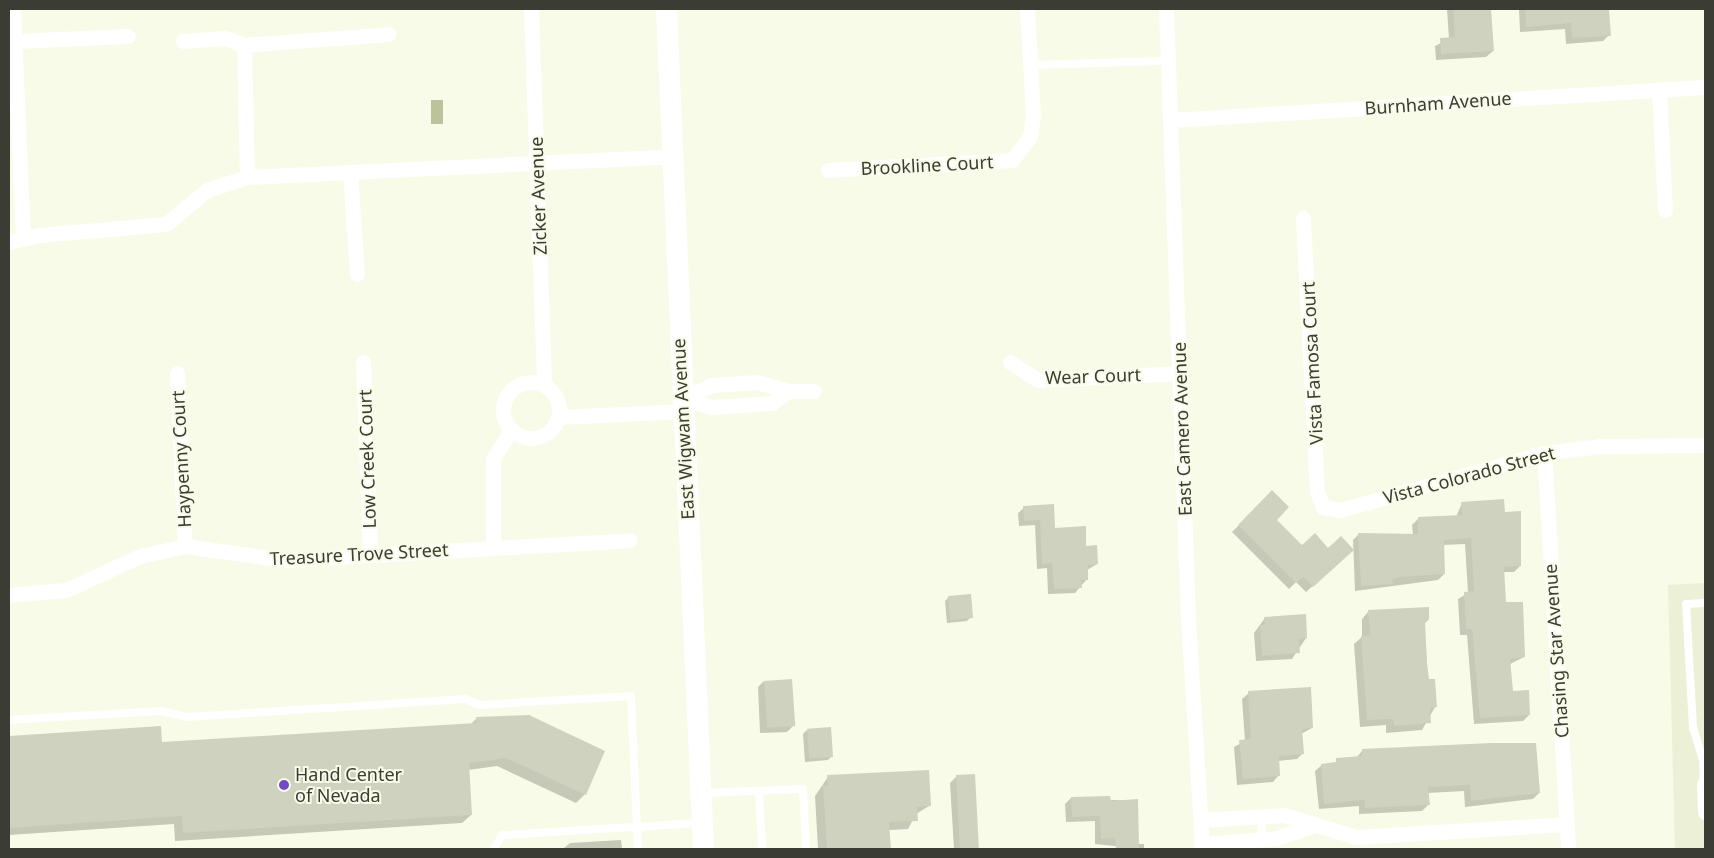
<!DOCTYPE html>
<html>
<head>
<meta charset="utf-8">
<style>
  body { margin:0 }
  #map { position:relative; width:1714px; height:858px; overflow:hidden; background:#f8fbe7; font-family:"Noto Sans",sans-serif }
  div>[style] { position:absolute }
  .built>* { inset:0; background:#ecf0d6 }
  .water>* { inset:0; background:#bcc29a; transform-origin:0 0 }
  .shadow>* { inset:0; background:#0003 }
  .building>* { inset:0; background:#cfd2bf; transform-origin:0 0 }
  .lane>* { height:8px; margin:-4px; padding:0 4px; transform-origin:4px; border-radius:4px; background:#fff }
  .street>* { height:15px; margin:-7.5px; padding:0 7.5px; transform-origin:7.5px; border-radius:7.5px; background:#fff }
  .street>.ring { margin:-7.5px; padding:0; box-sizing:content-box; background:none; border:15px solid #fff; border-radius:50% }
  .secondary>* { height:21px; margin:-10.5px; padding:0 10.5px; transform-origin:10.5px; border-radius:10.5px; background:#fff }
  .dots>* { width:14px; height:14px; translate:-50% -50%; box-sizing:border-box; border:2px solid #f8fbe7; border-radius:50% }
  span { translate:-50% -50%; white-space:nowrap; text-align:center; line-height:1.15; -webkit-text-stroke:4px #f8fbe7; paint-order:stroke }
  .street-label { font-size:18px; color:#3b3c34 }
  .poi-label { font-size:18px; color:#3b3c34 }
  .left { translate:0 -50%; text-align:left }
  .frame { position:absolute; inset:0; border:10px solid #3b3c34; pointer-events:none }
</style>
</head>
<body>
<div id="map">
  <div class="built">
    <div style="clip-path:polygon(1705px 583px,1705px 849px,1675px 849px,1668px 585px)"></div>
  </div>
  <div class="water">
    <div style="left:431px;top:100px;width:12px;height:24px"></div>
  </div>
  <div class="shadow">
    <div style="clip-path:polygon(1447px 9px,1477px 9px,1493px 51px,1486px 57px,1436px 60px,1435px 46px,1449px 39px)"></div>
    <div style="clip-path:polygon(1519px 9px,1608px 9px,1609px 35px,1603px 41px,1566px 44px,1565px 29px,1520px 32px)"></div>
    <div style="clip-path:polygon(1272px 492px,1275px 520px,1302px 546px,1346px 556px,1306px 592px,1296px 582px,1289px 589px,1232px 532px)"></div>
    <div style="clip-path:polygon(1462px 503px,1503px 513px,1520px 566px,1514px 572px,1503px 572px,1505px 604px,1524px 657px,1510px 664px,1512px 692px,1529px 715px,1523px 721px,1474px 724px,1467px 635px,1460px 635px,1458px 599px,1468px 593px,1465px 544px,1443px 545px,1444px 574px,1438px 580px,1355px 591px,1353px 540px,1359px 534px,1413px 535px,1412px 525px,1418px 519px,1456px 517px)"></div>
    <div style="clip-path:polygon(1024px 508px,1085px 547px,1097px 564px,1087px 570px,1087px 579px,1075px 593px,1048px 594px,1047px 568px,1037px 569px,1035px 525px,1019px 526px,1018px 513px)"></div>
    <div style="clip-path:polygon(949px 597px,971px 617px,967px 621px,947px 623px,945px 601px)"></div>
    <div style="clip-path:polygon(1369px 611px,1428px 620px,1424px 624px,1428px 680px,1435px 707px,1422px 730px,1386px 733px,1386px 725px,1360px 727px,1354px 644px,1362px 637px,1362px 619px)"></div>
    <div style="clip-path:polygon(1265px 618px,1306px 638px,1292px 659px,1256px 661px,1254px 633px)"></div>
    <div style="clip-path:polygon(764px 681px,793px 726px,787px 732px,760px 733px,758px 687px)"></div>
    <div style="clip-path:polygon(1249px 693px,1312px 728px,1301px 734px,1303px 753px,1297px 759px,1278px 761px,1279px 775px,1273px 782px,1237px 785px,1234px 747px,1245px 741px,1242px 699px)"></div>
    <div style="clip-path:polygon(476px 719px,585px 794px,576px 803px,497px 766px,468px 770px,471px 815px,462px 823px,175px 841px,174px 824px,9px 835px,9px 738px,160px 728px,161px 743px,470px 725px)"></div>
    <div style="clip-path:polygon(807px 730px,832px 756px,828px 760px,805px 762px,803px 734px)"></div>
    <div style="clip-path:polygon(1363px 750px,1539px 793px,1533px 799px,1465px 807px,1464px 791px,1428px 793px,1428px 805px,1422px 811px,1359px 814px,1359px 806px,1319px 809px,1315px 771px,1322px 765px,1356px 758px)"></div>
    <div style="clip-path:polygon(974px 776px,978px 849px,954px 849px,950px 783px,956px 777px)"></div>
    <div style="clip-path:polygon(828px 777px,929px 806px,916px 814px,908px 829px,889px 830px,889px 849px,818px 849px,815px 796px)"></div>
    <div style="clip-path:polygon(1071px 798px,1136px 801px,1138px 844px,1144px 844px,1144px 849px,1095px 844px,1095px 821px,1066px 822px,1065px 804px)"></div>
    <div style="clip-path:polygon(621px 840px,622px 849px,563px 849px,570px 843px)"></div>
  </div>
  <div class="building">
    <div style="clip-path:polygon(1453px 9px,1491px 9px,1494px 51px,1441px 54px,1440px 38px,1455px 37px)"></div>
    <div style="clip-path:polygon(1525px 9px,1609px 9px,1611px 36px,1572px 38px,1571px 23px,1526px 27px)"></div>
    <div style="clip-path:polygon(1272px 490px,1289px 507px,1277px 520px,1302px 545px,1315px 533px,1328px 548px,1341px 536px,1354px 550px,1313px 587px,1303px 577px,1296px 583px,1238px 525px)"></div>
    <div style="clip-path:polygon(1504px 499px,1505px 512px,1521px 511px,1521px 566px,1504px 567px,1506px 602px,1523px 602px,1525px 657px,1510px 659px,1513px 691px,1529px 690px,1530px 715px,1480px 718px,1472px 629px,1466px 629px,1464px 592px,1474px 591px,1471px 538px,1444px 540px,1445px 574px,1401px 577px,1392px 579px,1393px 584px,1361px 586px,1358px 533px,1418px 534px,1418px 517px,1462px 515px,1461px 502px)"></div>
    <div style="clip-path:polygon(1054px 504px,1055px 528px,1086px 526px,1086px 546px,1097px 545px,1098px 564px,1088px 565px,1088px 580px,1081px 580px,1082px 588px,1054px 589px,1052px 563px,1042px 564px,1040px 520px,1024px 521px,1023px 506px)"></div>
    <div style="left:971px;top:594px;width:24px;height:23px;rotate:85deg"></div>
    <div style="clip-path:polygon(1429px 607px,1429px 620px,1425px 621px,1427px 664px,1429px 679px,1435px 679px,1437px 707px,1430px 708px,1431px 723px,1394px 726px,1393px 719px,1367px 720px,1361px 636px,1370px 635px,1368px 610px)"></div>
    <div style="clip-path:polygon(1306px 614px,1307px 638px,1299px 639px,1300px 653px,1262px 656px,1260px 625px,1265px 625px,1264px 617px)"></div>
    <div style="left:792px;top:679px;width:47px;height:28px;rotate:86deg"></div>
    <div style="clip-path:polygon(1311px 687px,1313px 728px,1302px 729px,1304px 754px,1279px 756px,1280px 776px,1243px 779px,1239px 740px,1251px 739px,1248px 691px)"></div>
    <div style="clip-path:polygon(529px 715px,605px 751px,586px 795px,506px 758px,469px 763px,472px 815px,183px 833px,182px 816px,9px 828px,9px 736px,161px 726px,162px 742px,476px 723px,476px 717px)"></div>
    <div style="left:831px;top:727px;width:30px;height:24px;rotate:86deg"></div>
    <div style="clip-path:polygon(1491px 743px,1536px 743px,1540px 793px,1471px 801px,1470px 785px,1428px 787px,1430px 805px,1365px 808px,1365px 800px,1324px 804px,1321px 764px,1336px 762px,1336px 758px,1362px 756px,1362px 749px)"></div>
    <div style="clip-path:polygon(929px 770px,931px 806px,917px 807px,918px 821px,889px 822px,891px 849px,827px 849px,823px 786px,828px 786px,827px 775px)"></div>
    <div style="left:975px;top:774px;width:75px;height:19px;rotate:87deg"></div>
    <div style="clip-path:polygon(1110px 796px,1111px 801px,1138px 799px,1139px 849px,1116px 849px,1115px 838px,1101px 839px,1100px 816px,1072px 817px,1071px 797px)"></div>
  </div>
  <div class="lane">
    <div style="left:1030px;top:65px;width:138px;rotate:-1.7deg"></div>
    <div style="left:9px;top:720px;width:152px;rotate:-3.4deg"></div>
    <div style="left:161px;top:711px;width:28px;rotate:13deg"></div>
    <div style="left:188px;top:717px;width:278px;rotate:-3.7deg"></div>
    <div style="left:465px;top:699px;width:16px;rotate:22deg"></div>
    <div style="left:480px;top:705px;width:151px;rotate:-3.4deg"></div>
    <div style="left:631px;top:696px;width:153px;rotate:87.4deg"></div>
    <div style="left:1704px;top:784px;width:24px;rotate:-92deg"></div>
    <div style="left:1703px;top:760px;width:34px;rotate:-107deg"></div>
    <div style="left:1693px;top:728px;width:124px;rotate:-93.2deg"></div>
    <div style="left:1686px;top:604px;width:19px;rotate:-3deg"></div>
    <div style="left:759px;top:791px;width:58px;rotate:87deg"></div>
    <div style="left:703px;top:793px;width:100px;rotate:-2.3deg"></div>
    <div style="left:803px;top:789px;width:60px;rotate:87.1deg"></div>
    <div style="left:1261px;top:817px;width:22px;rotate:87deg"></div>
    <div style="left:494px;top:849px;width:16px;rotate:-60deg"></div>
    <div style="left:502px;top:835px;width:197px;rotate:-3.5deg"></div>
  </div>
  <div class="street">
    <div style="left:13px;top:9px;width:228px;rotate:87.5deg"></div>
    <div style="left:531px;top:9px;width:375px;rotate:88deg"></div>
    <div style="left:1166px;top:9px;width:609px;rotate:87.93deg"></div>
    <div style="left:1188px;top:618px;width:231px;rotate:86.5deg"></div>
    <div style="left:15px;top:41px;width:113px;rotate:-2.5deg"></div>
    <div style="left:183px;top:41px;width:42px;rotate:-4.1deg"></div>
    <div style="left:225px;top:38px;width:20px;rotate:20deg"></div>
    <div style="left:1659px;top:89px;width:121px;rotate:87.2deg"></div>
    <div style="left:1170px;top:120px;width:536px;rotate:-3.53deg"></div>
    <div style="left:828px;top:170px;width:184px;rotate:-3.1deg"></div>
    <div style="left:1012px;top:160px;width:30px;rotate:-53deg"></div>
    <div style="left:1030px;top:136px;width:21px;rotate:-82deg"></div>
    <div style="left:1033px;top:115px;width:106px;rotate:-93.2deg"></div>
    <div style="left:350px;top:172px;width:102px;rotate:86.1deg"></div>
    <div style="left:247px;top:177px;width:132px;rotate:-91.3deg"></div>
    <div style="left:244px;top:45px;width:145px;rotate:-4.3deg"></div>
    <div style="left:1303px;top:218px;width:274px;rotate:87.1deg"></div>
    <div style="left:1317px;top:492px;width:16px;rotate:68deg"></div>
    <div style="left:1323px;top:507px;width:17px;rotate:10deg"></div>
    <div style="left:1340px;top:510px;width:212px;rotate:-15.6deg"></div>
    <div style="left:1544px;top:453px;width:56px;rotate:-7.1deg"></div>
    <div style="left:1600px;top:446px;width:105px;rotate:-0.5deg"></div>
    <div style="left:9px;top:242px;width:32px;rotate:-13deg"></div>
    <div style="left:40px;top:235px;width:126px;rotate:-5deg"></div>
    <div style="left:166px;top:224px;width:53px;rotate:-39.7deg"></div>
    <div style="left:207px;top:190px;width:42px;rotate:-18deg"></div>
    <div style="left:247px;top:177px;width:426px;rotate:-2.8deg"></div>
    <div style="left:363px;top:362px;width:193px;rotate:87.9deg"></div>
    <div style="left:1010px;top:362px;width:33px;rotate:33deg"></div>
    <div style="left:1038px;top:380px;width:142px;rotate:-2.8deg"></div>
    <div style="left:177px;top:373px;width:173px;rotate:87.4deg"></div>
    <div class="ring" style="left:503px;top:382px;width:41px;height:41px"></div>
    <div style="left:682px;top:399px;width:33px;rotate:-25deg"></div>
    <div style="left:712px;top:385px;width:45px;rotate:-3.8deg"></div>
    <div style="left:757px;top:382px;width:32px;rotate:16deg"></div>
    <div style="left:788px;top:391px;width:26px"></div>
    <div style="left:682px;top:399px;width:30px;rotate:15deg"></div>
    <div style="left:711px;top:407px;width:61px;rotate:-3.8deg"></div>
    <div style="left:772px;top:403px;width:20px;rotate:-37deg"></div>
    <div style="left:559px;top:417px;width:123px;rotate:-2.8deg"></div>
    <div style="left:1544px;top:453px;width:397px;rotate:86.5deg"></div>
    <div style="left:493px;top:547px;width:88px;rotate:-90deg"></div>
    <div style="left:493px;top:459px;width:34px;rotate:-58deg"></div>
    <div style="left:9px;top:595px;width:57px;rotate:-5deg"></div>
    <div style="left:66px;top:590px;width:81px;rotate:-24.7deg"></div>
    <div style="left:140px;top:556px;width:46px;rotate:-12.5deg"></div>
    <div style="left:185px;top:546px;width:101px;rotate:8deg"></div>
    <div style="left:285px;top:560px;width:345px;rotate:-3.3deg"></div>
    <div style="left:1704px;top:784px;width:28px;rotate:88deg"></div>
    <div style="left:1201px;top:820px;width:83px;rotate:-3.4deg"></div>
    <div style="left:1284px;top:815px;width:75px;rotate:17deg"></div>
    <div style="left:1356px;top:837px;width:211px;rotate:-3.5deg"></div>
    <div style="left:1202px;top:844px;width:75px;rotate:-4.6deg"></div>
    <div style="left:1277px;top:838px;width:37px;rotate:-19deg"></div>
  </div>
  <div class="secondary">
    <div style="left:666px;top:9px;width:841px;rotate:87.48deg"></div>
  </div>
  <div class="dots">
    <div style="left:284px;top:785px;background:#724bc4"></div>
  </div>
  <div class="street-label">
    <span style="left:1438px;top:103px;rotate:-4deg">Burnham Avenue</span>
    <span style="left:927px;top:165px;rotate:-3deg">Brookline Court</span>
    <span style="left:538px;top:196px;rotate:-92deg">Zicker Avenue</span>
    <span style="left:1312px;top:363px;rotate:-93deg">Vista Famosa Court</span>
    <span style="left:1093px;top:376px;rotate:-2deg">Wear Court</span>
    <span style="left:683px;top:429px;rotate:-93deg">East Wigwam Avenue</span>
    <span style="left:1182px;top:429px;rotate:-92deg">East Camero Avenue</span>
    <span style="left:181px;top:459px;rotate:-93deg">Haypenny Court</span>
    <span style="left:367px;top:459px;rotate:-92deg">Low Creek Court</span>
    <span style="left:1469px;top:475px;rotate:-15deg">Vista Colorado Street</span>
    <span style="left:359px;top:554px;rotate:-3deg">Treasure Trove Street</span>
    <span style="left:1556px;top:651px;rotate:-94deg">Chasing Star Avenue</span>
  </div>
  <div class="poi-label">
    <span class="left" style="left:295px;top:785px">Hand Center<br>of Nevada</span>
  </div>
  <div class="frame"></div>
</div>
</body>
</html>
